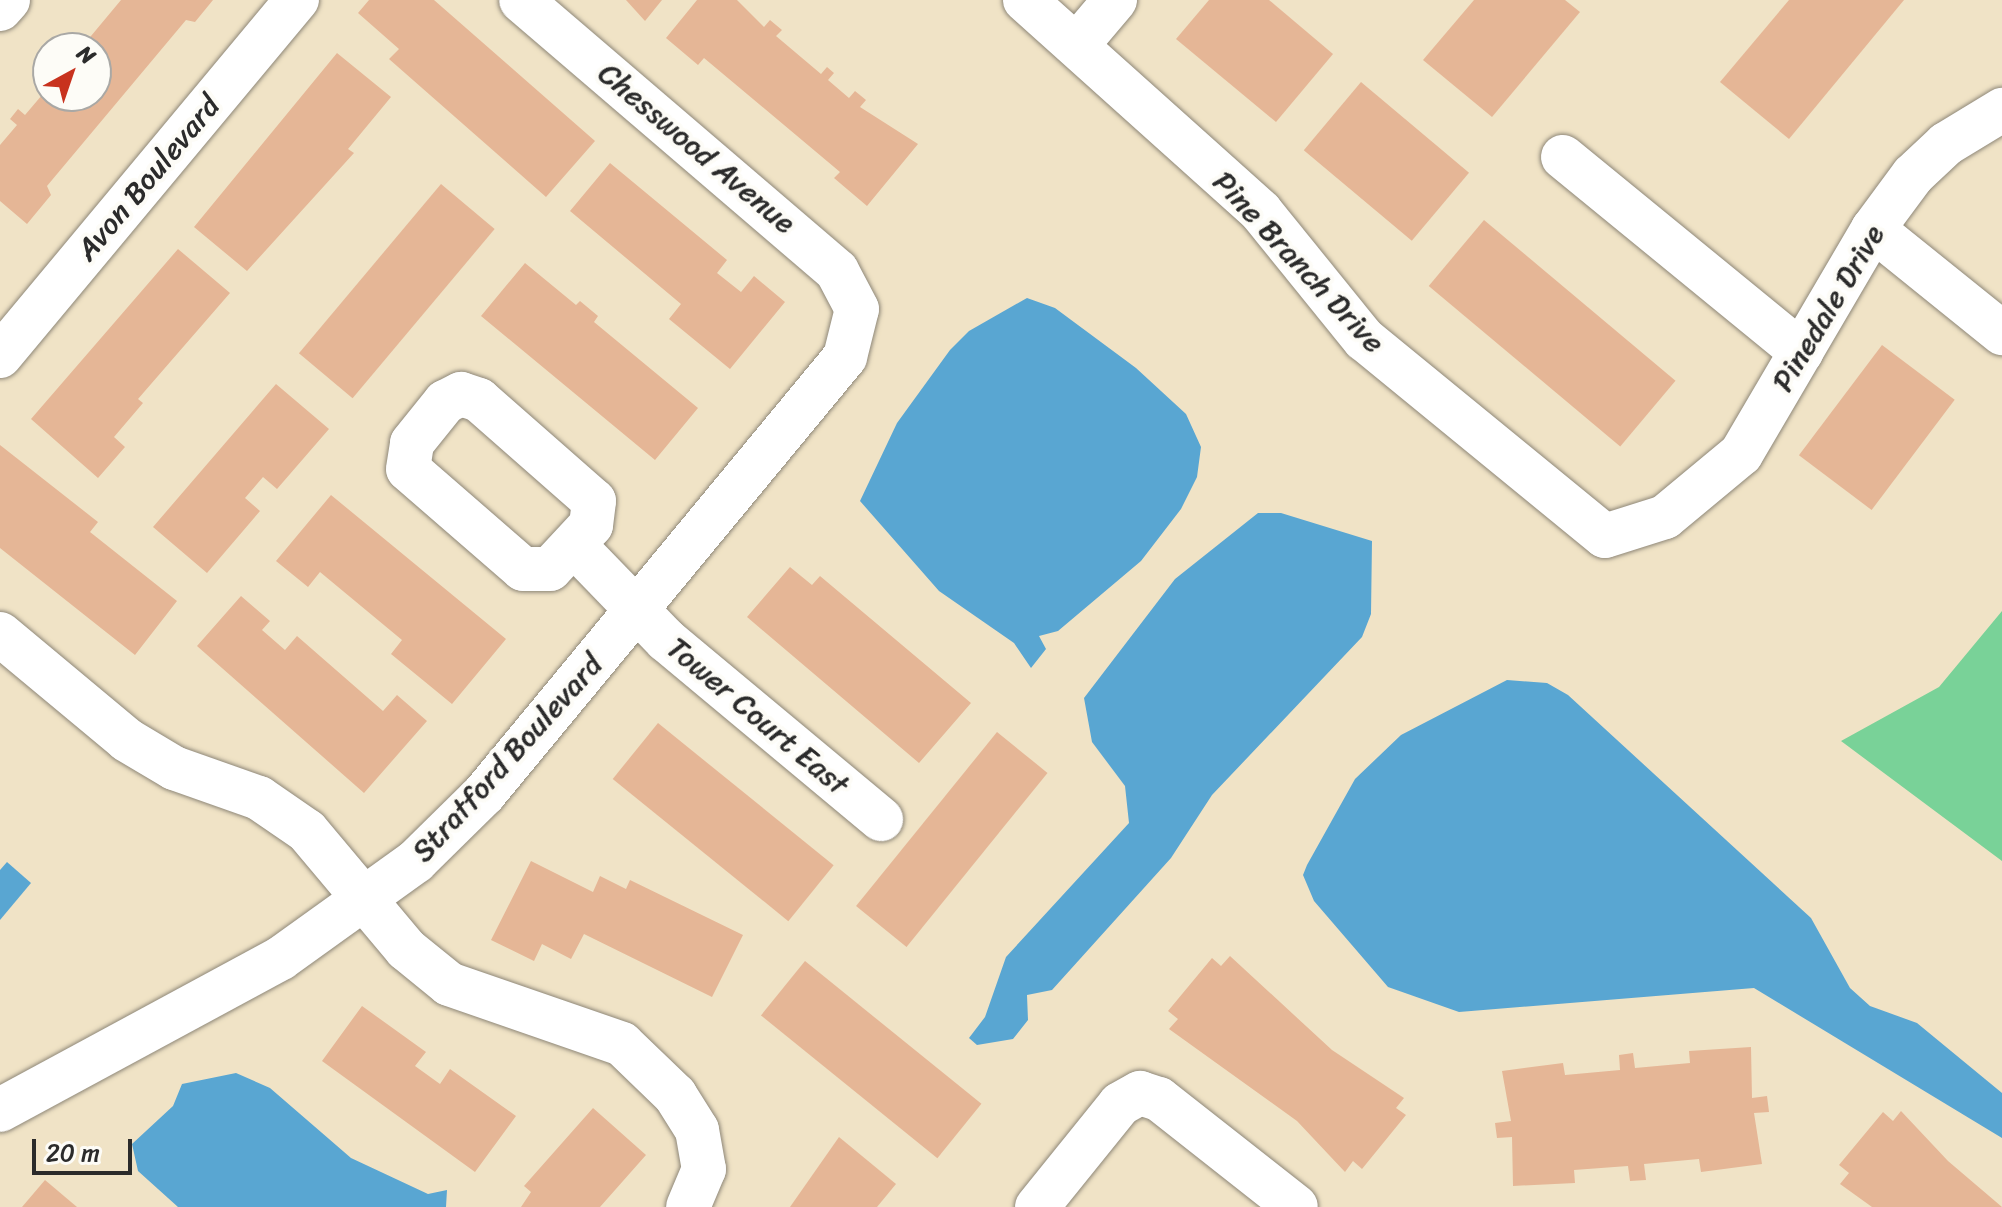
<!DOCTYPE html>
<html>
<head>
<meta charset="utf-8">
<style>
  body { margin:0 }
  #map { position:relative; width:2002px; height:1207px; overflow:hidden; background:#f0e3c6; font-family:Sriracha,sans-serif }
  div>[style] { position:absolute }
  .green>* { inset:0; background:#79d298 }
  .water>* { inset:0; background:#59a6d2 }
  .building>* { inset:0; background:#e5b696; transform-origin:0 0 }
  .roads { filter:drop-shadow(0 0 2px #8e8778) drop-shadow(0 0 2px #8e8778) }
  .minor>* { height:44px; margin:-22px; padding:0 22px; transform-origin:22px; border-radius:22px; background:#fff }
  .major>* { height:44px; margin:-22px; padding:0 22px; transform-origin:22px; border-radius:22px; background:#fff }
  span { translate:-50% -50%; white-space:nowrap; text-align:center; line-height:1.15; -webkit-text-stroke:8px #fdfcf7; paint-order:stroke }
  .street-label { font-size:30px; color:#2b2b2b }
  .north { position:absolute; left:32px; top:32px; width:80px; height:80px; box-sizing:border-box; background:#fdfcf7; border:2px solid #a9a8a5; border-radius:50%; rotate:40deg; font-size:22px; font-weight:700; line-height:32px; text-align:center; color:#2b2b2b }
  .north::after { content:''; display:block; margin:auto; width:28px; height:36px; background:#c8321e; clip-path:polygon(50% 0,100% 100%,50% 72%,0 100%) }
  .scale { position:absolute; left:32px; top:1139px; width:100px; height:36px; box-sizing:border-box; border:4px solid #2b2b2b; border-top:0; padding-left:10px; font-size:24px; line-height:28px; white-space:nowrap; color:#2b2b2b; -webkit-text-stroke:6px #fdfcf7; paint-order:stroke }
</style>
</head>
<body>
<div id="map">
  <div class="green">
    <div style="clip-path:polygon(2002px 611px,2002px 861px,1841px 741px,1939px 687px)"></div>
  </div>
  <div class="water">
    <div style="clip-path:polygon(1027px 298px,1055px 308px,1136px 368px,1186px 414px,1201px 447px,1197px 477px,1181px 509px,1141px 561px,1058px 631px,1039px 636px,1046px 649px,1031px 668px,1014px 643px,939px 591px,860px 501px,897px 423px,950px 350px,969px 331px)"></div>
    <div style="clip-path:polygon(1258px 513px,1281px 513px,1372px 541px,1371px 614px,1362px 637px,1212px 795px,1171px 858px,1052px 990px,1027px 995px,1028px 1020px,1013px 1039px,977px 1045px,969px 1038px,985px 1017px,1006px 957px,1129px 823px,1125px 786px,1092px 742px,1084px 698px,1175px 579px)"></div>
    <div style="clip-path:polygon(1507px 680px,1547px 683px,1568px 695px,1811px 918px,1850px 988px,1870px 1006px,1917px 1023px,2002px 1093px,2002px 1138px,1754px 988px,1459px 1012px,1388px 987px,1314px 901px,1303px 875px,1307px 865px,1355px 779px,1401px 735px)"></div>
    <div style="clip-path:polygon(7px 862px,31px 883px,0 920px,0 870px)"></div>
    <div style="clip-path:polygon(236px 1073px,270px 1088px,351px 1158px,428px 1194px,447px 1190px,446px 1207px,178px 1207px,138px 1171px,132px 1144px,173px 1106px,182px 1084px)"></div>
  </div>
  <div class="building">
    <div style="clip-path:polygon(121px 0,213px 0,195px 22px,186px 20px,47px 186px,51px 195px,27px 224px,0 201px,0 145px,17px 125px,10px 119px,18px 109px,25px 115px,48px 88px,48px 96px,96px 96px,96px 48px,81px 48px)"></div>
    <div style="clip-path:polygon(369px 0,434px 0,595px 141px,546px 197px,389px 59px,399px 49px,358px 13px)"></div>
    <div style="clip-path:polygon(626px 0,662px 0,645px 21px)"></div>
    <div style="clip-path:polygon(697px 0,737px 0,764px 27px,770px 20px,782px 30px,776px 36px,821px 74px,827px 67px,834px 73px,828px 80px,849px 98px,855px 91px,866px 100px,860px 107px,918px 144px,867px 206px,834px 178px,840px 172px,704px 58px,698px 65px,666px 38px)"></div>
    <div style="clip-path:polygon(1209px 0,1269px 0,1333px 54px,1276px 122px,1176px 39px)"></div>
    <div style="clip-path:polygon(1474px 0,1565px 0,1580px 12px,1492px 117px,1423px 60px)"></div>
    <div style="clip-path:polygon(1789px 0,1904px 0,1789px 139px,1720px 82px)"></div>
    <div style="clip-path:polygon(337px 53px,391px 97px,348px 149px,354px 153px,247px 271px,194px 227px)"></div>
    <div style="left:1361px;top:82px;width:141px;height:89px;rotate:40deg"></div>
    <div style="clip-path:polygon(610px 163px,727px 260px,717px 273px,741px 292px,754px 276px,785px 302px,730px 369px,669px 319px,681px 304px,570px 211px)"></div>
    <div style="left:441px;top:184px;width:70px;height:221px;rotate:40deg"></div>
    <div style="left:1484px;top:220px;width:250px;height:86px;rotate:40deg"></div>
    <div style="clip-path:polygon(178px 249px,230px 293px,138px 399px,143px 403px,114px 437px,125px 447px,98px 478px,31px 419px)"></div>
    <div style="clip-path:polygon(525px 263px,576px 305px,580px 301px,598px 316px,594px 322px,698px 408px,655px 460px,481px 316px)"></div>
    <div style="left:1882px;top:345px;width:91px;height:138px;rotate:37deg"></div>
    <div style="clip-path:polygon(276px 384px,329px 429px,277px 489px,263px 477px,245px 498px,260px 511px,207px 573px,153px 527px)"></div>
    <div style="clip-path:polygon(0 445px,98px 522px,90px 532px,177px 601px,135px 655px,0 548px)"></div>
    <div style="clip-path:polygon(331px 495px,506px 639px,452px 704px,391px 654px,402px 640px,320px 572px,308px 587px,276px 561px)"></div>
    <div style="clip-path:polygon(790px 567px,812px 585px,820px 576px,971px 703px,919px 763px,747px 617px)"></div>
    <div style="clip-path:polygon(241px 596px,270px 621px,262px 630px,285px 650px,297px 636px,383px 711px,397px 695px,427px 721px,364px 793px,197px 646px)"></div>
    <div style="left:658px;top:723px;width:226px;height:72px;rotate:39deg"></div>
    <div style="left:997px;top:732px;width:65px;height:224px;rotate:39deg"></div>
    <div style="clip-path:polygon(531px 861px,593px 892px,600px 876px,626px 889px,630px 880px,743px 935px,712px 997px,584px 934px,571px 959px,542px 944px,534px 961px,491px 940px)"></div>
    <div style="clip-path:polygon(1230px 956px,1332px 1050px,1404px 1098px,1396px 1108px,1406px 1115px,1362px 1169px,1353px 1161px,1345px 1172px,1297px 1121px,1169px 1029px,1178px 1019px,1168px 1011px,1212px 958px,1221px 966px)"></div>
    <div style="left:805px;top:961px;width:227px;height:70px;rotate:39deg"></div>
    <div style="clip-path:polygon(362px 1006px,426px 1052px,415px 1066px,440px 1084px,450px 1069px,516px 1116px,475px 1172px,322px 1061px)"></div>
    <div style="clip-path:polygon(1751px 1047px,1752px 1098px,1767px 1096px,1769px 1112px,1754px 1113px,1762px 1164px,1701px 1172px,1699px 1159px,1644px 1164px,1646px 1180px,1630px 1181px,1628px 1166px,1574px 1170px,1575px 1183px,1513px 1186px,1512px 1137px,1497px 1138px,1495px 1123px,1511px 1121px,1502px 1071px,1563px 1063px,1565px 1075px,1620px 1070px,1619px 1055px,1633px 1053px,1635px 1068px,1690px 1063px,1689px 1051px)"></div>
    <div style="clip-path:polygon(593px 1108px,646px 1155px,600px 1207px,521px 1207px,531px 1192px,524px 1186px)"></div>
    <div style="clip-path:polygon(1901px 1111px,1948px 1161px,2002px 1207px,1872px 1207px,1840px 1184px,1849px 1173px,1839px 1165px,1883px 1112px,1893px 1121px)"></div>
    <div style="clip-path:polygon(839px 1137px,896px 1184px,877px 1207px,790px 1207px)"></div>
    <div style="clip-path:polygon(45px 1180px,77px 1207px,22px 1207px)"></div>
  </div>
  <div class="roads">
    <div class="minor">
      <div style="left:1025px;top:0;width:317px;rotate:41.9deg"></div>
      <div style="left:1261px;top:212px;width:164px;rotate:51deg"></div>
      <div style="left:1364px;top:339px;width:311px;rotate:39.3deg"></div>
      <div style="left:1605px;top:536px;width:63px;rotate:-17.6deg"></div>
      <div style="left:1665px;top:517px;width:99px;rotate:-39.7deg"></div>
      <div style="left:1741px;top:454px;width:261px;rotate:-59.6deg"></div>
      <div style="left:1873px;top:229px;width:67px;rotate:-53.5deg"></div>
      <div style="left:1913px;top:175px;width:45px;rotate:-43.2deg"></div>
      <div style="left:1946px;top:144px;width:66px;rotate:-31.3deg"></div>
      <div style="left:1077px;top:45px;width:59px;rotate:-49.8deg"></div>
      <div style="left:1563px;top:157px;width:308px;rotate:39.3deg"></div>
      <div style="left:1873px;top:229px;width:166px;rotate:38.9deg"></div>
      <div style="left:0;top:356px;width:464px;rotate:-50.2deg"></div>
      <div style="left:461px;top:394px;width:19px;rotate:18deg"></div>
      <div style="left:479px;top:400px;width:153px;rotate:41.3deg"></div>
      <div style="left:594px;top:501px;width:24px;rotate:97deg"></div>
      <div style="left:591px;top:525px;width:60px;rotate:133deg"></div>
      <div style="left:550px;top:569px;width:27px;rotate:180deg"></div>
      <div style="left:523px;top:569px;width:152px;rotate:-139deg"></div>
      <div style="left:408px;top:469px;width:26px;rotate:-81deg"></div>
      <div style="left:412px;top:443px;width:53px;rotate:-51.2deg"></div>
      <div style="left:445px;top:402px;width:18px;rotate:-27deg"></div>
      <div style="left:574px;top:545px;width:132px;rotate:45.9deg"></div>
      <div style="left:666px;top:640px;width:280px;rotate:39.8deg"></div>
      <div style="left:0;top:634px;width:165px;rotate:39.8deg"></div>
      <div style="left:127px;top:740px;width:55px;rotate:30.8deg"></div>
      <div style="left:174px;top:768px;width:90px;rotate:19.4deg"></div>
      <div style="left:259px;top:798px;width:58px;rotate:34.5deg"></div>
      <div style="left:307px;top:831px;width:154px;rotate:50deg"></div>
      <div style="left:406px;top:949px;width:55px;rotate:39.1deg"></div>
      <div style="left:449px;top:984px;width:183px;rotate:19.1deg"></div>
      <div style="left:622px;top:1044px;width:74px;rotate:43.9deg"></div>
      <div style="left:675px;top:1095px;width:41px;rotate:57.8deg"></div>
      <div style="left:697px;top:1130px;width:40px;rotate:80deg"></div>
      <div style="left:704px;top:1169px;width:41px;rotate:112.8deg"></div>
      <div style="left:0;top:1110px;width:319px;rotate:-28.4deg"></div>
      <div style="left:281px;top:958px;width:166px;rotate:-35.7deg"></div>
      <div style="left:416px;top:861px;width:95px;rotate:-44.6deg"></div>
      <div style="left:484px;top:794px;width:567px;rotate:-50.44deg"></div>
      <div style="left:845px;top:357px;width:49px;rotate:-76deg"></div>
      <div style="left:857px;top:309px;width:43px;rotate:-117.8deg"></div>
      <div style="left:837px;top:271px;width:416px;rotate:-139.4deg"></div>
      <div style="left:1037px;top:1207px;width:132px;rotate:-51.1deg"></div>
      <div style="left:1120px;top:1104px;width:23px;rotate:-29deg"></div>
      <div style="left:1140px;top:1093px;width:20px;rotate:18deg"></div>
      <div style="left:1159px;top:1099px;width:174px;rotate:38.2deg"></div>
    </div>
    <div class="major">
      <div style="left:0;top:9px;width:12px;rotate:-48deg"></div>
    </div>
  </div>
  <div class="street-label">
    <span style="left:697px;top:148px;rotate:40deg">Chesswood Avenue</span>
    <span style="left:148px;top:178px;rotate:-50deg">Avon Boulevard</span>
    <span style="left:1299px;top:262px;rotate:47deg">Pine Branch Drive</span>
    <span style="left:1828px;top:308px;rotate:-59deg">Pinedale Drive</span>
    <span style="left:758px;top:716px;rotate:40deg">Tower Court East</span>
    <span style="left:507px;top:758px;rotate:-48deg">Stratford Boulevard</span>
  </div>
  <div class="north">N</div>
  <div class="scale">20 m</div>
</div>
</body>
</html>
